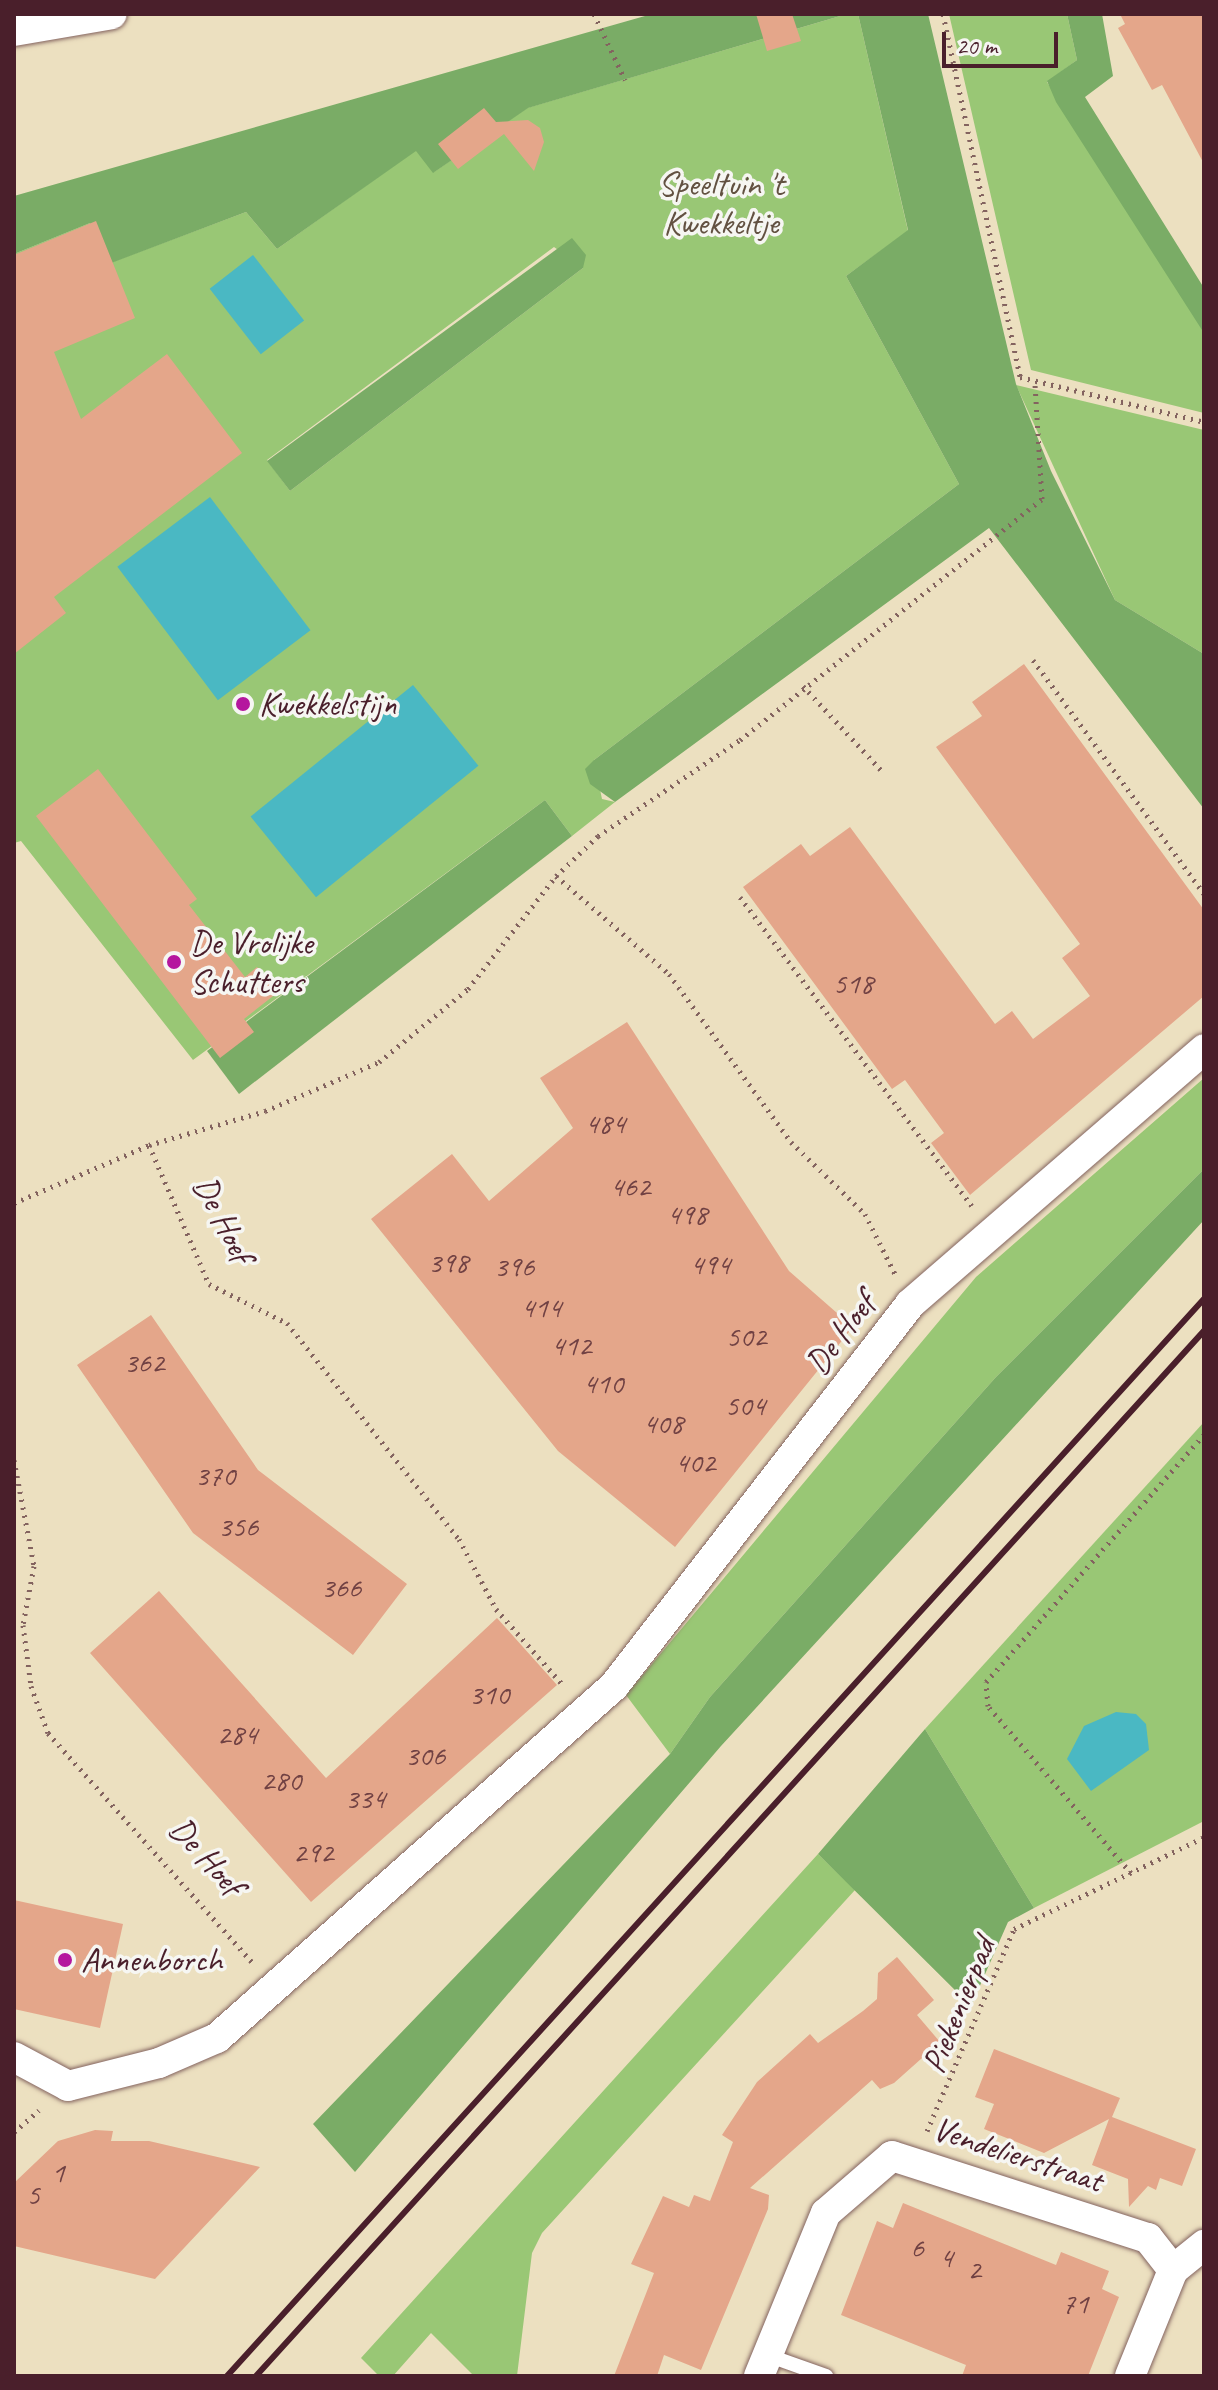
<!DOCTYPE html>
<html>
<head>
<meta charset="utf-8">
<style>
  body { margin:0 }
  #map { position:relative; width:1218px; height:2390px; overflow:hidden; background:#ece0c0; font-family:Caveat,sans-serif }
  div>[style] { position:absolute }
  .green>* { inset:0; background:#99c775 }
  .forest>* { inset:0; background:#7aac66 }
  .water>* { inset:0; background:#4ab8c3; transform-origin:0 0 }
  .building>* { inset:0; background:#e4a68a }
  .path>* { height:5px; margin-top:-2.5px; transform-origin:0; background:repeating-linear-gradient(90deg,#83635f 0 2px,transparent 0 8px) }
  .roads { filter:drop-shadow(0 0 2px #83635f) drop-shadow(0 0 2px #83635f) }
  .service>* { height:14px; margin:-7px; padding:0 7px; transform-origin:7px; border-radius:7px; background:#fff }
  .minor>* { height:30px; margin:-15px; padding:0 15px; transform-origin:15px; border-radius:15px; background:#fff }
  .rail>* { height:6px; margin:-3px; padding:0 3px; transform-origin:3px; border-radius:3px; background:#4a1f2b }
  .dots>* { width:22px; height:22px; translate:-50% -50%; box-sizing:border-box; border:4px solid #f6f6f2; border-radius:50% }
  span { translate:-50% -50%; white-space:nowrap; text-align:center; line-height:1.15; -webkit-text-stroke:7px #f6f6f2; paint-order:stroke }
  .number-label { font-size:30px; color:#704143 }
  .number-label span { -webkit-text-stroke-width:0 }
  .park-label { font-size:34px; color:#625141 }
  .poi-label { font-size:34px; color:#4a1f2b }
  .left { translate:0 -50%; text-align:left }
  .street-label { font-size:34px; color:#4a1f2b }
  .frame { position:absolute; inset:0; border:16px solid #4a1f2b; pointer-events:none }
  .scale { position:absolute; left:942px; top:32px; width:116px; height:36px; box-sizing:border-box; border:4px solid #4a1f2b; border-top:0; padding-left:10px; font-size:24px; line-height:28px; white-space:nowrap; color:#4a1f2b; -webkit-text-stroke:6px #f6f6f2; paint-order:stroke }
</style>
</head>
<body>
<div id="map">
  <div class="green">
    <div style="clip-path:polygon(evenodd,847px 14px,858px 14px,908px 231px,846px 276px,959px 484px,594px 760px,602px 799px,615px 802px,572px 836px,545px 800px,193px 1060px,21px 841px,14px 843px,14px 254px,90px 223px,107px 264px,246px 212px,277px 249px,416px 150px,434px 172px,527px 108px,847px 14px,554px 247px,583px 268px,290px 491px,267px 460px,554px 247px)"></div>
    <div style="clip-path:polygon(949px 14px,1067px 14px,1077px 60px,1047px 82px,1204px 328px,1204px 413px,1031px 370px)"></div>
    <div style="clip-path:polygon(1016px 385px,1204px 430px,1204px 654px,1115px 600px)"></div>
    <div style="clip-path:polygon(1204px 1078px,1204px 1169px,996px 1377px,710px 1697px,670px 1754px,626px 1695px,976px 1277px)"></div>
    <div style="clip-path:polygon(1204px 1422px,1204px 1821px,1034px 1908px,925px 1729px)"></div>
    <div style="clip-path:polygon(818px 1854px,855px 1890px,542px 2233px,532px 2253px,517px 2376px,474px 2376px,431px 2333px,393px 2376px,379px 2376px,361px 2358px)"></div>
  </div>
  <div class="forest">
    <div style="clip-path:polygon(652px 14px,847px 14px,528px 108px,433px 173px,416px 151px,277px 249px,246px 212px,106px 265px,90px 223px,14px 254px,14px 196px)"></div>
    <div style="clip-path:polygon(858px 14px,928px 14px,1016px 384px,1051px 471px,1115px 600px,1204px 654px,1204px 809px,989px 528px,615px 802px,590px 784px,585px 769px,594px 760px,959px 484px,846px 276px,908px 230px)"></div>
    <div style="clip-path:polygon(1067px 14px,1102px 14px,1113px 76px,1085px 97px,1204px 288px,1202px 330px,1056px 102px,1047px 81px,1077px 60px)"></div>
    <div style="clip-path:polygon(572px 238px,586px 255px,583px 268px,290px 491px,267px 461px)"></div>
    <div style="clip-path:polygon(545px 800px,572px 836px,239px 1094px,207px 1051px)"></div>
    <div style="clip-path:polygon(1204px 1169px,1204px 1220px,721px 1746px,355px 2172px,313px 2124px,670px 1754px,710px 1697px,996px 1377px)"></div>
    <div style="clip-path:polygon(925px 1729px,1034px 1908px,1008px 1922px,971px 2006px,818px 1854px)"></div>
  </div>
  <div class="water">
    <div style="left:253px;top:255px;width:83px;height:55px;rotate:52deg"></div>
    <div style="left:210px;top:497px;width:167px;height:116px;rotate:53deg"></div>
    <div style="left:413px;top:685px;width:104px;height:209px;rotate:51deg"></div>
    <div style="clip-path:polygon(1116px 1712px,1136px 1714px,1146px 1724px,1149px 1750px,1091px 1791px,1067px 1759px,1084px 1726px)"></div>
  </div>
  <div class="building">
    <div style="clip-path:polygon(756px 14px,792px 14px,801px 41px,767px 51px)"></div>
    <div style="clip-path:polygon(1120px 14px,1204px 14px,1204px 164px,1162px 85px,1152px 90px,1118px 28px,1125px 24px)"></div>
    <div style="clip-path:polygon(484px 108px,496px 122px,528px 120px,540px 128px,544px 142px,534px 171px,504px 134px,458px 169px,438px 144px)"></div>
    <div style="clip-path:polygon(96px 221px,135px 318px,54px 352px,81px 419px,167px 354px,242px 453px,54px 597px,66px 613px,14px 654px,14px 255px)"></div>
    <div style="clip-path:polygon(1024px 664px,1204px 910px,1204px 996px,970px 1195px,931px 1143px,944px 1133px,905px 1080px,892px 1089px,743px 887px,801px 844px,810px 856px,850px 827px,995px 1024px,1012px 1011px,1033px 1039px,1090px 996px,1062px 958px,1080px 944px,936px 747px,982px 716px,972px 702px)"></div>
    <div style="clip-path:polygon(98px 769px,197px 899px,189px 905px,245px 977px,257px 967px,277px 993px,244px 1019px,254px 1032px,220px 1058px,36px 816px)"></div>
    <div style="clip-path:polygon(627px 1022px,789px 1271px,853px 1327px,675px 1547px,558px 1451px,371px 1219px,452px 1154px,489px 1201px,573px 1128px,540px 1078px)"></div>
    <div style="clip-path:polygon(151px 1315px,258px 1470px,407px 1584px,353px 1655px,193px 1533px,77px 1365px)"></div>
    <div style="clip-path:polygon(159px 1591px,326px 1778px,497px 1618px,557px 1685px,311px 1902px,90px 1653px)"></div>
    <div style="clip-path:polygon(14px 1900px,123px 1924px,100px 2028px,14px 2009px)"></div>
    <div style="clip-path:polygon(897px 1957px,934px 2000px,917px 2015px,940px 2042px,894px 2083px,880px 2089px,872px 2080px,750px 2188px,769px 2195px,768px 2209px,701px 2370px,664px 2355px,657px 2376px,614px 2376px,654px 2273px,631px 2264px,663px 2196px,689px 2207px,694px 2195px,710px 2201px,733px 2142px,722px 2135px,757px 2082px,810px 2034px,818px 2043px,863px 2011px,877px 1999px,878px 1973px)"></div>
    <div style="clip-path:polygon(994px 2049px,1120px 2098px,1112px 2117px,1196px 2149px,1182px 2186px,1160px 2178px,1156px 2190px,1148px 2186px,1129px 2207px,1128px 2179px,1092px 2165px,1109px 2119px,1044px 2153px,984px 2129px,994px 2104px,975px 2097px)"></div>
    <div style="clip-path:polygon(95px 2130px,113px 2131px,111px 2141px,149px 2141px,260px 2167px,155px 2279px,14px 2246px,14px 2183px,58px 2141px)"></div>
    <div style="clip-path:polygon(903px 2203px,1056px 2265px,1061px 2252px,1109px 2271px,1102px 2289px,1119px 2297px,1088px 2376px,962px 2376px,966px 2365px,841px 2315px,877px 2221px,893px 2228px)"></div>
  </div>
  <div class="path">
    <div style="left:594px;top:14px;width:73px;rotate:64.8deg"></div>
    <div style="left:943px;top:14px;width:371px;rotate:78deg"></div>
    <div style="left:1020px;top:377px;width:189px;rotate:13.7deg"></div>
    <div style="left:1033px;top:660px;width:290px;rotate:53.8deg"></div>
    <div style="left:803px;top:686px;width:117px;rotate:47.1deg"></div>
    <div style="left:556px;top:876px;width:150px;rotate:40.9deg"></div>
    <div style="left:669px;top:974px;width:208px;rotate:54deg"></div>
    <div style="left:791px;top:1142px;width:103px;rotate:44.2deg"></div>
    <div style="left:865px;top:1214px;width:67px;rotate:63.4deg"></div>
    <div style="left:740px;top:897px;width:386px;rotate:53.1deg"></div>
    <div style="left:149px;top:1145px;width:151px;rotate:66.7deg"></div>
    <div style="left:209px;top:1284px;width:87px;rotate:26.6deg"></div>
    <div style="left:287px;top:1323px;width:276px;rotate:51.5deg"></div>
    <div style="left:459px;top:1539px;width:79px;rotate:62.1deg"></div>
    <div style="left:496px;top:1609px;width:103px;rotate:48.6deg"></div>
    <div style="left:14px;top:1203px;width:147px;rotate:-23.2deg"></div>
    <div style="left:149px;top:1145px;width:121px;rotate:-16.3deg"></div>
    <div style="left:265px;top:1111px;width:124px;rotate:-23.3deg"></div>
    <div style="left:379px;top:1062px;width:115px;rotate:-39.4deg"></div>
    <div style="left:468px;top:989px;width:143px;rotate:-52.1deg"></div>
    <div style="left:556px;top:876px;width:58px;rotate:-43.6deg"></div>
    <div style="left:598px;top:836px;width:171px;rotate:-34.1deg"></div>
    <div style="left:740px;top:740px;width:386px;rotate:-38.6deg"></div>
    <div style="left:1042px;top:499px;width:115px;rotate:-93.5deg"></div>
    <div style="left:14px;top:1460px;width:108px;rotate:79.3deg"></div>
    <div style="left:34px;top:1566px;width:60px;rotate:100.6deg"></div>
    <div style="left:23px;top:1625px;width:62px;rotate:82.5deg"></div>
    <div style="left:31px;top:1686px;width:50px;rotate:70.1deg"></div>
    <div style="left:48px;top:1733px;width:308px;rotate:48.3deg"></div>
    <div style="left:1131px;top:1873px;width:220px;rotate:-130.6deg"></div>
    <div style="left:988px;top:1706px;width:24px;rotate:-95deg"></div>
    <div style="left:986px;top:1682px;width:329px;rotate:-48.6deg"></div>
    <div style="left:927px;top:2131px;width:220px;rotate:-66.7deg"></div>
    <div style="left:1014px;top:1929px;width:211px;rotate:-25.8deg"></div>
    <div style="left:14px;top:2132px;width:33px;rotate:-41deg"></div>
    <div style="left:47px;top:2376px;width:7px"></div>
  </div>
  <div class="roads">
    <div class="service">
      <div style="left:767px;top:2355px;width:63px;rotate:19.6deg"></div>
    </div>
    <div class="minor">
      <div style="left:14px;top:31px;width:99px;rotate:-9.8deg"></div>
      <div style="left:14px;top:2057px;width:61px;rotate:28.2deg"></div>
      <div style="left:68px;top:2086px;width:94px;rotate:-14.2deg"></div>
      <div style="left:159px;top:2063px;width:63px;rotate:-23.3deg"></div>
      <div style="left:217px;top:2038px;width:531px;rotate:-41.56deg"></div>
      <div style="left:614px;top:1686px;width:483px;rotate:-52.2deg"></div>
      <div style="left:910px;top:1304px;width:389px;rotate:-40.9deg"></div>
      <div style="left:759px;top:2376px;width:176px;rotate:-67.7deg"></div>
      <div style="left:826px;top:2213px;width:87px;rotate:-40.8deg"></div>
      <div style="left:892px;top:2156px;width:269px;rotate:17.8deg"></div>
      <div style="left:1148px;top:2238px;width:41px;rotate:52deg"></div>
      <div style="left:1130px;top:2376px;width:114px;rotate:-67.9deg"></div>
      <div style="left:1173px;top:2270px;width:40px;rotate:-39deg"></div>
    </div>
  </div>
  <div class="rail">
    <div style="left:227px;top:2376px;width:1454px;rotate:-47.79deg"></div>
    <div style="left:256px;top:2376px;width:1411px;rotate:-47.79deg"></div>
  </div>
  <div class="dots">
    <div style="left:243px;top:704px;background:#b5179e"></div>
    <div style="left:174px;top:962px;background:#b5179e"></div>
    <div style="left:65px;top:1960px;background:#b5179e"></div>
  </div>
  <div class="number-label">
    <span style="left:853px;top:983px">518</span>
    <span style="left:605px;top:1123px">484</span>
    <span style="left:630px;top:1186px">462</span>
    <span style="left:687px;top:1214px">498</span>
    <span style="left:448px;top:1262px">398</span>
    <span style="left:710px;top:1264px">494</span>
    <span style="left:514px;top:1266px">396</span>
    <span style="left:541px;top:1307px">414</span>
    <span style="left:746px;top:1336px">502</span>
    <span style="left:571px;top:1345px">412</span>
    <span style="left:144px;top:1362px">362</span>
    <span style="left:603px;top:1383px">410</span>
    <span style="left:745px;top:1405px">504</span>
    <span style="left:663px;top:1423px">408</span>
    <span style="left:695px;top:1462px">402</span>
    <span style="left:215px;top:1475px">370</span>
    <span style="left:238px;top:1526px">356</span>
    <span style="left:341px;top:1587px">366</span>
    <span style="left:489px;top:1694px">310</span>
    <span style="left:237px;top:1734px">284</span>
    <span style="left:425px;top:1755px">306</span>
    <span style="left:281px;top:1780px">280</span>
    <span style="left:365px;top:1798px">334</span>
    <span style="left:313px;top:1852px">292</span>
    <span style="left:58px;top:2172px">1</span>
    <span style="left:33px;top:2194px">5</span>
    <span style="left:917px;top:2247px">6</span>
    <span style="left:946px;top:2257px">4</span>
    <span style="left:974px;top:2269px">2</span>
    <span style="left:1075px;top:2303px">71</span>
  </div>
  <div class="park-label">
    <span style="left:721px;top:203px">Speeltuin 't<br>Kwekkeltje</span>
  </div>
  <div class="poi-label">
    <span class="left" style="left:259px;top:704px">Kwekkelstijn</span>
    <span class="left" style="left:190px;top:962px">De Vrolijke<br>Schutters</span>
    <span class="left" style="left:81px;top:1960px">Annenborch</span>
  </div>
  <div class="street-label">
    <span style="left:224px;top:1219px;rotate:63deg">De Hoef</span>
    <span style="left:840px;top:1333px;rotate:-53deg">De Hoef</span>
    <span style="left:207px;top:1856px;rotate:48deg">De Hoef</span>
    <span style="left:958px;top:2005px;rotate:-68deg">Piekenierpad</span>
    <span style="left:1018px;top:2154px;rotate:18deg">Vendelierstraat</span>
  </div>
  <div class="frame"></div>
  <div class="scale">20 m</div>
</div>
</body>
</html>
